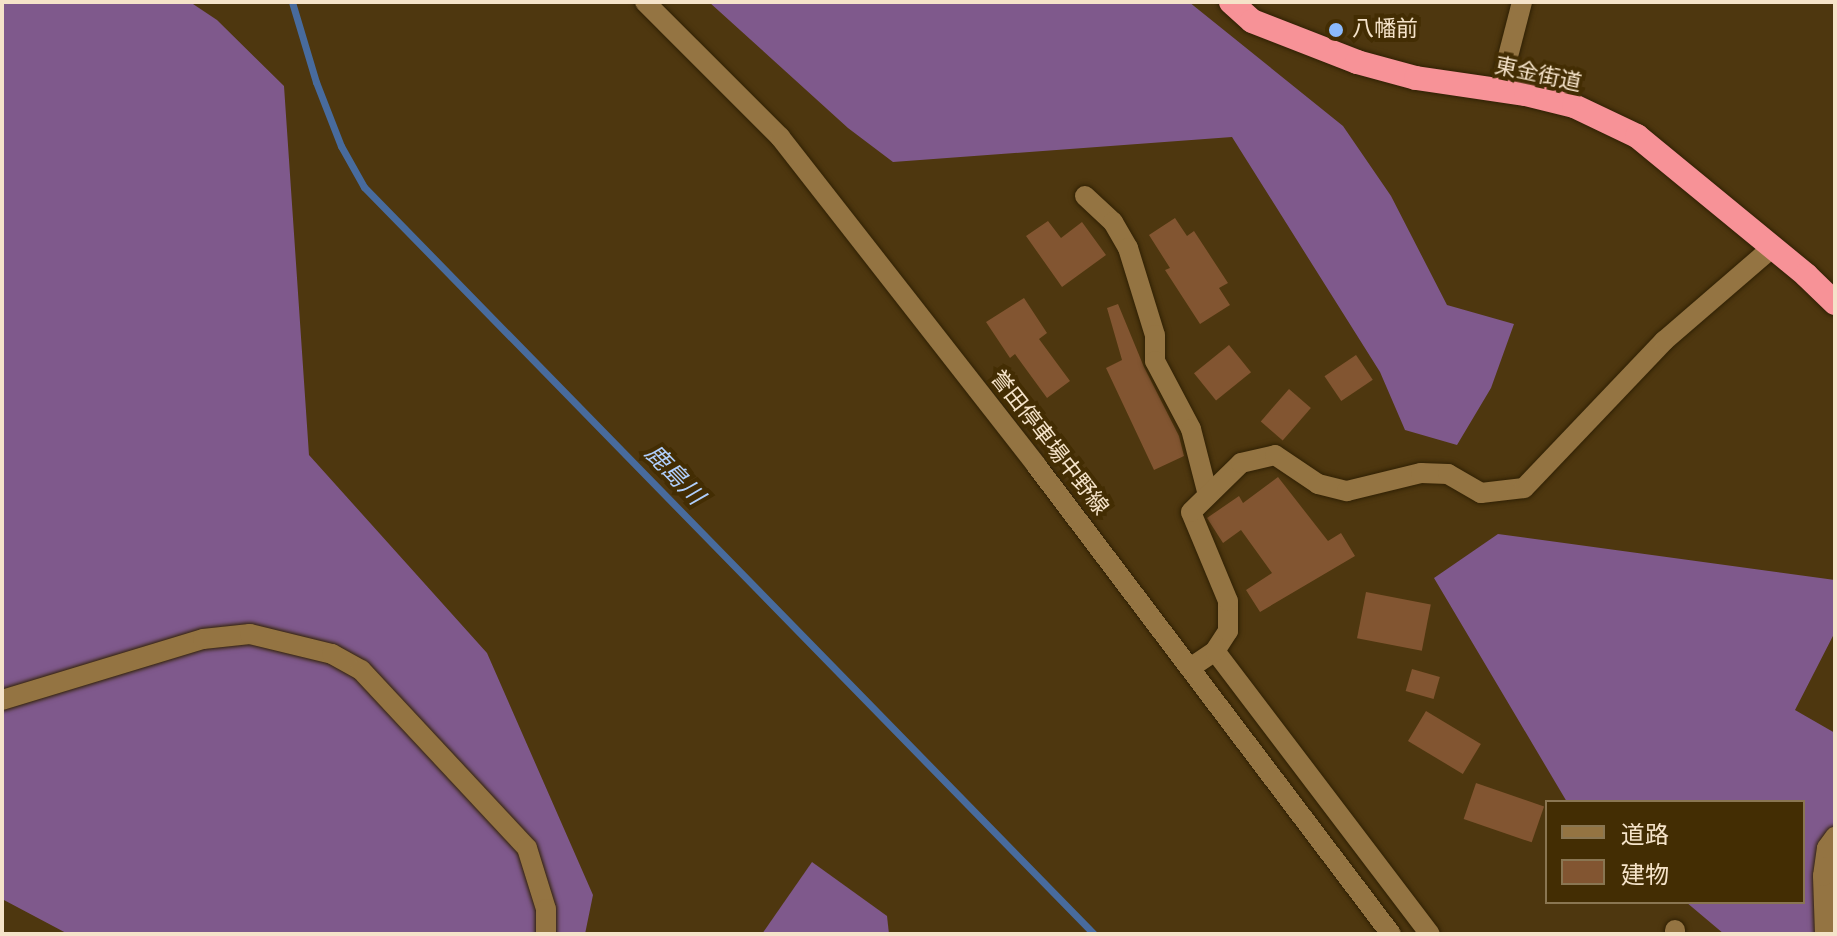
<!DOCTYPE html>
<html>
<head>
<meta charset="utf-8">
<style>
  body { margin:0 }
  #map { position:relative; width:1837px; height:936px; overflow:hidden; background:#4e370f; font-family:"Sofia Sans Condensed","Noto Sans JP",sans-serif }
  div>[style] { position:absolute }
  .forest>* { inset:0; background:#7f598c }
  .stream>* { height:7px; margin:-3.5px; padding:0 3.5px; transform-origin:3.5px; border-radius:3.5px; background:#486b9d }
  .building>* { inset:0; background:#825531; transform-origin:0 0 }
  .roads { filter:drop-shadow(0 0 2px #2f2004) drop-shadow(0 0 2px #2f2004) }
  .street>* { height:20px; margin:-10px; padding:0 10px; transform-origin:10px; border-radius:10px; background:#947442 }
  .secondary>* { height:20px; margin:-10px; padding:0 10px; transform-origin:10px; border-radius:10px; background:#947442 }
  .highway>* { height:24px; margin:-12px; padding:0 12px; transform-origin:12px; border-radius:12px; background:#f79297 }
  .dots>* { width:22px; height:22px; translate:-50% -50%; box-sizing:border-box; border:4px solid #432d03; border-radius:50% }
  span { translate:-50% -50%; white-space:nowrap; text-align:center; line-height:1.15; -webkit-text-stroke:8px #432d03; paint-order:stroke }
  .poi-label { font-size:22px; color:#f5e3c9 }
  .left { translate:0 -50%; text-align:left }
  .street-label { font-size:22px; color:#f5e3c9 }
  .water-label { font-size:24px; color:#b0cffc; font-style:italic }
  .frame { position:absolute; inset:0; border:4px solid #f5e3c9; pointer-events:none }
  .legend { position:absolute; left:1545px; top:800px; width:260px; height:104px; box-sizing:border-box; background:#432d03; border:2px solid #8a7652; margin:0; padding:10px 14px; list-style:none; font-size:24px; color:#f5e3c9 }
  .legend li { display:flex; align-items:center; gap:16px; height:40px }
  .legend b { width:40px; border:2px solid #8a7652 }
</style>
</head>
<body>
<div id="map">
  <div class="forest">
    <div style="clip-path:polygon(2px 2px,190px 2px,217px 20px,284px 86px,309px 455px,487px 653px,593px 895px,585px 934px,68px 934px,2px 899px)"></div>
    <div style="clip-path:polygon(709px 2px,1189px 2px,1343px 126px,1391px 196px,1447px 305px,1514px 324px,1491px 388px,1457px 445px,1405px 430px,1380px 372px,1232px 137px,893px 162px,848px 128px)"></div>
    <div style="clip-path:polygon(1498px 534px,1835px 580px,1835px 632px,1795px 710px,1835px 733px,1835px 934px,1724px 934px,1686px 902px,1803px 902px,1803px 802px,1567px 802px,1434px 578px)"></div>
    <div style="clip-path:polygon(812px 862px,887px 916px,889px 934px,762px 934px)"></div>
  </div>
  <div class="stream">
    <div style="left:292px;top:2px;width:84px;rotate:73.3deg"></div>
    <div style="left:316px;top:82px;width:69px;rotate:68.7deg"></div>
    <div style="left:341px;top:146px;width:47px;rotate:60.7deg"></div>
    <div style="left:364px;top:187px;width:1044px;rotate:45.66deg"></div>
  </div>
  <div class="building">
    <div style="clip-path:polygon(1175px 218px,1187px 236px,1194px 231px,1228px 283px,1219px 288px,1230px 305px,1200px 324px,1165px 270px,1170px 268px,1149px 235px)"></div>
    <div style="clip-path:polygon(1048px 221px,1061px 238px,1082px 222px,1106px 255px,1062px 287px,1026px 236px)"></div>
    <div style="clip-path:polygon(1024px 298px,1047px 333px,1039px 339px,1070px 381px,1047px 398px,1015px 354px,1010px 358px,986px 322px)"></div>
    <div style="clip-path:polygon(1118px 304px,1144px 367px,1179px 436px,1184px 456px,1154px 470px,1106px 368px,1122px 360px,1107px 308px)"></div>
    <div style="left:1229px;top:345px;width:35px;height:45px;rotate:51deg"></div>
    <div style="left:1356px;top:355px;width:30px;height:38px;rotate:56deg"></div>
    <div style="left:1289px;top:389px;width:29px;height:43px;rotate:41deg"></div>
    <div style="clip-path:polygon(1278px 477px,1328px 541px,1341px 533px,1355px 556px,1260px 612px,1246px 590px,1272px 573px,1241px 530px,1223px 543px,1207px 518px,1239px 496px,1243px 503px)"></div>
    <div style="left:1366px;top:592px;width:66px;height:47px;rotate:11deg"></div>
    <div style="left:1412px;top:669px;width:29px;height:23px;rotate:16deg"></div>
    <div style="left:1426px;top:711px;width:64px;height:35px;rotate:31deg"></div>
    <div style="left:1476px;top:783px;width:72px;height:38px;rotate:19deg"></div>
  </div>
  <div class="roads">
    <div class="street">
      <div style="left:1499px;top:91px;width:92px;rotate:-75.5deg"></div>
      <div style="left:1085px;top:196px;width:38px;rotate:43deg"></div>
      <div style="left:1113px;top:222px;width:30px;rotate:60deg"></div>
      <div style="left:1128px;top:248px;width:91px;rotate:72.8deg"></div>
      <div style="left:1155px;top:335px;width:26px;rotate:90deg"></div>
      <div style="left:1155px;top:361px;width:77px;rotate:62.1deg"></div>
      <div style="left:1191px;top:429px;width:68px;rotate:75.6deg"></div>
      <div style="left:1215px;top:651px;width:355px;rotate:52.8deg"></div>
      <div style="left:1190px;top:668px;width:30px;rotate:-34deg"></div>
      <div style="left:1215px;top:651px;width:24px;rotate:-57deg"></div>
      <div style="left:1228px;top:631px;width:30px;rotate:-90deg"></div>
      <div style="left:1228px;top:601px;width:96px;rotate:-112.6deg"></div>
      <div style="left:1191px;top:512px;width:70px;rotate:-44.4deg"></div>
      <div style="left:1241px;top:463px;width:35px;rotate:-13deg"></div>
      <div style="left:1275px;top:455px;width:52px;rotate:34deg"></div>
      <div style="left:1318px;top:484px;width:30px;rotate:14deg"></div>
      <div style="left:1347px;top:491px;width:76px;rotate:-13.7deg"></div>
      <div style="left:1421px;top:473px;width:27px;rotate:2deg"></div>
      <div style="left:1448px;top:474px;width:38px;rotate:30deg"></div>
      <div style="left:1481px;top:493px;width:43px;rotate:-6.6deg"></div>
      <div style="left:1524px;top:488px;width:203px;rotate:-46.4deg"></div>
      <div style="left:1664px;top:341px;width:144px;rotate:-40.8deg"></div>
      <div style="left:2px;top:700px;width:210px;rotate:-16.9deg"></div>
      <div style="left:203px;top:639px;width:47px;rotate:-6.1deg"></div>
      <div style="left:250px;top:634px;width:84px;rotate:13.7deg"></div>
      <div style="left:332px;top:654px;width:33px;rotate:29deg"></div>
      <div style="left:361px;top:670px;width:243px;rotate:47deg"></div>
      <div style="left:527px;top:848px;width:64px;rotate:72.7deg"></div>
      <div style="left:546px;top:909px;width:25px;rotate:90deg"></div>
      <div style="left:1675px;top:930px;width:4px;rotate:90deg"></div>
      <div style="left:1825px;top:934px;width:58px;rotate:-92deg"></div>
      <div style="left:1823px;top:876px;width:28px;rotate:-82deg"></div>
      <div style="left:1827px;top:848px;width:14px;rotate:-54deg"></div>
    </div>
    <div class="secondary">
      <div style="left:645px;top:2px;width:191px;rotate:45deg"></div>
      <div style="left:780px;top:137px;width:416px;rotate:52deg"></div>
      <div style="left:1036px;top:465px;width:588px;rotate:52.88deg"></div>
    </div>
    <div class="highway">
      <div style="left:1231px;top:2px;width:28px;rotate:42deg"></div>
      <div style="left:1252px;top:21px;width:113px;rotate:21.3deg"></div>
      <div style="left:1357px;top:62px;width:61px;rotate:15.2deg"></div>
      <div style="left:1416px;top:78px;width:111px;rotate:8.3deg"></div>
      <div style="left:1526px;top:94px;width:49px;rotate:14deg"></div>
      <div style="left:1574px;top:106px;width:70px;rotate:25.5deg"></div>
      <div style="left:1637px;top:136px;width:219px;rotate:39.4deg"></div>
      <div style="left:1806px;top:275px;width:40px;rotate:44deg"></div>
    </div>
  </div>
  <div class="dots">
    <div style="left:1336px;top:30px;background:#8bbafc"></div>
  </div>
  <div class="poi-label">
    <span class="left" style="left:1352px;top:30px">八幡前</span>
  </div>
  <div class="street-label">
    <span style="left:1538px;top:75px;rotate:12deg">東金街道</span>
    <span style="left:1049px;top:443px;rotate:52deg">誉田停車場中野線</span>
  </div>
  <div class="water-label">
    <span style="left:674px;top:475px;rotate:46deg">鹿島川</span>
  </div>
  <div class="frame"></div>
  <ul class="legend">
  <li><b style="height:10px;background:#947442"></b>道路</li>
  <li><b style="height:22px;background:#825531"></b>建物</li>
  </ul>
</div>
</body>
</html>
